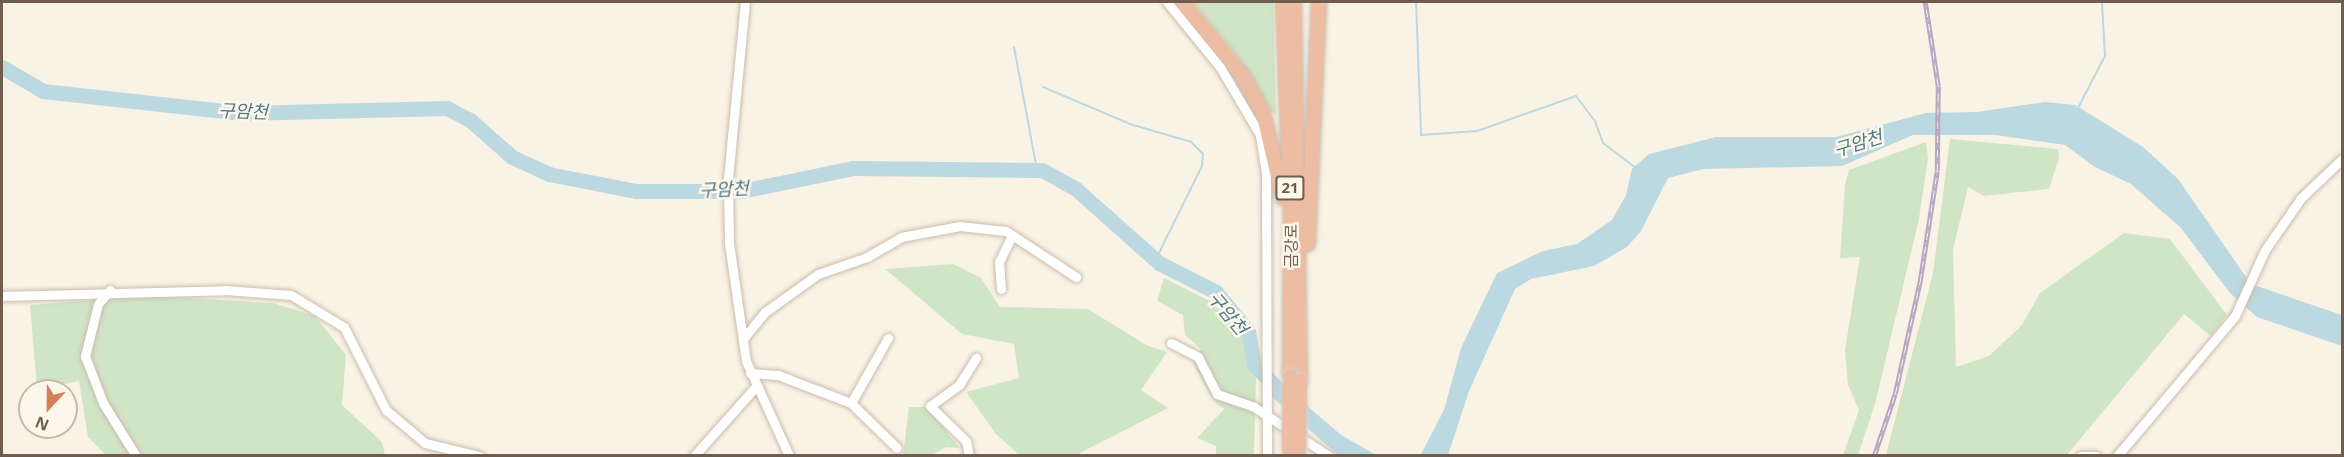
<!DOCTYPE html>
<html>
<head>
<meta charset="utf-8">
<style>
  body { margin:0 }
  #map { position:relative; width:2344px; height:457px; overflow:hidden; background:#f9f3e6; font-family:"Open Sans","Noto Sans KR",sans-serif }
  div>[style] { position:absolute }
  .green>* { inset:0; background:#d0e5c6 }
  .water>* { inset:0; background:#bcd8e1 }
  .stream>* { height:2px; margin:-1px; padding:0 1px; transform-origin:1px; border-radius:1px; background:#bcd8e1 }
  .river>* { height:15px; margin:-7.5px; padding:0 7.5px; transform-origin:7.5px; border-radius:7.5px; background:#bcd8e1 }
  .roads { filter:drop-shadow(0 0 2px #cabcad) drop-shadow(0 0 2px #cabcad) }
  .minor>* { height:9px; margin:-4.5px; padding:0 4.5px; transform-origin:4.5px; border-radius:4.5px; background:#fff }
  .highway>* { height:14px; margin:-7px; padding:0 7px; transform-origin:7px; border-radius:7px; background:#edbda3 }
  .rail>* { height:4.5px; margin-top:-2.25px; transform-origin:0; background:repeating-linear-gradient(90deg,#fdf7eb 0 7px,#b7a6c2 0 14px); box-sizing:border-box; border-block:2px solid #b7a6c2 }
  .bridges { filter:drop-shadow(0 0 2px #d7d2cd) drop-shadow(0 0 2px #d7d2cd) }
  .highway-bridge>* { height:14px; margin:-7px; padding:0 7px; transform-origin:7px; border-radius:7px; background:#edbda3 }
  span { translate:-50% -50%; white-space:nowrap; text-align:center; line-height:1.15; -webkit-text-stroke:5px #fdf7eb; paint-order:stroke }
  .shield-label span { padding:2px 4px; background:#fdf7eb; border:2px solid; border-radius:4px; -webkit-text-stroke-width:0 }
  .shield-label { font-size:15px; color:#705d4e; font-weight:700 }
  .street-label { font-size:16px; color:#705d4e }
  .water-label { font-size:18px; color:#4d7887; font-style:italic }
  .frame { position:absolute; inset:0; border:3px solid #705d4e; pointer-events:none }
  .north { position:absolute; left:18px; top:379px; width:60px; height:60px; box-sizing:border-box; background:#fdf7eb; border:2px solid #c5b9ac; border-radius:50%; rotate:202deg; font-size:16px; font-weight:700; line-height:24px; text-align:center; color:#705d4e }
  .north::after { content:''; display:block; margin:auto; width:21px; height:27px; background:#d57f59; clip-path:polygon(50% 0,100% 100%,50% 72%,0 100%) }
</style>
</head>
<body>
<div id="map">
  <div class="green">
    <div style="clip-path:polygon(1193px 2px,1273px 2px,1276px 117px,1235px 53px)"></div>
    <div style="clip-path:polygon(1950px 139px,2058px 149px,2059px 158px,2049px 189px,1984px 196px,1968px 187px,1953px 250px,1956px 367px,1989px 356px,2022px 325px,2040px 293px,2124px 233px,2170px 239px,2227px 315px,2211px 336px,2184px 314px,2067px 455px,1886px 455px,1933px 273px)"></div>
    <div style="clip-path:polygon(1926px 142px,1928px 158px,1919px 219px,1875px 404px,1858px 455px,1843px 455px,1859px 410px,1848px 385px,1845px 350px,1860px 257px,1840px 258px,1845px 185px,1849px 170px)"></div>
    <div style="clip-path:polygon(953px 264px,981px 278px,1000px 307px,1088px 309px,1146px 345px,1167px 352px,1141px 390px,1168px 408px,1076px 455px,1019px 455px,996px 434px,966px 392px,1019px 378px,1014px 344px,962px 334px,885px 269px)"></div>
    <div style="clip-path:polygon(1164px 278px,1212px 302px,1243px 336px,1256px 377px,1254px 455px,1216px 455px,1216px 446px,1197px 438px,1224px 409px,1214px 401px,1193px 364px,1201px 349px,1185px 335px,1183px 315px,1157px 301px)"></div>
    <div style="clip-path:polygon(149px 296px,273px 303px,315px 316px,346px 355px,342px 405px,382px 442px,385px 455px,106px 455px,88px 437px,79px 381px,37px 389px,30px 305px)"></div>
    <div style="clip-path:polygon(909px 407px,926px 407px,960px 448px,946px 447px,932px 455px,903px 455px)"></div>
  </div>
  <div class="water">
    <div style="clip-path:polygon(2045px 102px,2075px 105px,2143px 147px,2178px 179px,2251px 284px,2342px 315px,2342px 346px,2257px 317px,2230px 293px,2181px 228px,2131px 184px,2095px 167px,2065px 145px,1996px 135px,1913px 135px,1842px 166px,1703px 169px,1668px 178px,1641px 231px,1627px 247px,1594px 266px,1531px 279px,1515px 289px,1469px 391px,1448px 455px,1420px 456px,1444px 410px,1461px 348px,1497px 273px,1543px 251px,1577px 244px,1612px 220px,1626px 195px,1632px 169px,1649px 154px,1716px 137px,1836px 137px,1926px 113px,1977px 112px)"></div>
    <div style="clip-path:polygon(1270px 374px,1341px 435px,1376px 455px,1338px 455px,1271px 396px)"></div>
  </div>
  <div class="stream">
    <div style="left:1416px;top:2px;width:133px;rotate:87.8deg"></div>
    <div style="left:1421px;top:135px;width:56px;rotate:-4.1deg"></div>
    <div style="left:1477px;top:131px;width:105px;rotate:-19.5deg"></div>
    <div style="left:1576px;top:96px;width:31px;rotate:53deg"></div>
    <div style="left:1595px;top:121px;width:23px;rotate:70deg"></div>
    <div style="left:1603px;top:143px;width:41px;rotate:37.1deg"></div>
    <div style="left:1014px;top:47px;width:125px;rotate:79.4deg"></div>
    <div style="left:1043px;top:87px;width:95px;rotate:23deg"></div>
    <div style="left:1130px;top:124px;width:64px;rotate:16.4deg"></div>
    <div style="left:1191px;top:142px;width:17px;rotate:45deg"></div>
    <div style="left:1203px;top:154px;width:12px;rotate:95deg"></div>
    <div style="left:1202px;top:166px;width:106px;rotate:116.3deg"></div>
    <div style="left:2078px;top:108px;width:59px;rotate:-62.6deg"></div>
    <div style="left:2105px;top:56px;width:54px;rotate:-93.2deg"></div>
  </div>
  <div class="river">
    <div style="left:2px;top:67px;width:48px;rotate:30.3deg"></div>
    <div style="left:43px;top:91px;width:200px;rotate:6.3deg"></div>
    <div style="left:242px;top:113px;width:205px;rotate:-1.4deg"></div>
    <div style="left:447px;top:108px;width:26px;rotate:28deg"></div>
    <div style="left:470px;top:120px;width:56px;rotate:41.4deg"></div>
    <div style="left:512px;top:157px;width:41px;rotate:24.7deg"></div>
    <div style="left:549px;top:174px;width:89px;rotate:11.1deg"></div>
    <div style="left:636px;top:191px;width:105px"></div>
    <div style="left:741px;top:191px;width:114px;rotate:-11.6deg"></div>
    <div style="left:853px;top:168px;width:189px;rotate:0.6deg"></div>
    <div style="left:1042px;top:170px;width:39px;rotate:29deg"></div>
    <div style="left:1076px;top:189px;width:111px;rotate:41.7deg"></div>
    <div style="left:1159px;top:263px;width:64px;rotate:27deg"></div>
    <div style="left:1216px;top:292px;width:50px;rotate:50.6deg"></div>
    <div style="left:1248px;top:331px;width:35px;rotate:80deg"></div>
    <div style="left:1254px;top:365px;width:31px;rotate:45deg"></div>
  </div>
  <div class="roads">
    <div class="minor">
      <div style="left:745px;top:2px;width:179px;rotate:95.5deg"></div>
      <div style="left:728px;top:180px;width:63px;rotate:89.1deg"></div>
      <div style="left:729px;top:243px;width:119px;rotate:81.8deg"></div>
      <div style="left:746px;top:361px;width:104px;rotate:65.6deg"></div>
      <div style="left:1167px;top:2px;width:84px;rotate:50.8deg"></div>
      <div style="left:1220px;top:67px;width:79px;rotate:59.5deg"></div>
      <div style="left:1260px;top:135px;width:39px;rotate:81deg"></div>
      <div style="left:1266px;top:174px;width:282px;rotate:89.8deg"></div>
      <div style="left:1001px;top:289px;width:27px;rotate:-94deg"></div>
      <div style="left:999px;top:262px;width:30px;rotate:-64deg"></div>
      <div style="left:110px;top:290px;width:18px;rotate:131deg"></div>
      <div style="left:98px;top:304px;width:54px;rotate:104deg"></div>
      <div style="left:85px;top:356px;width:50px;rotate:69deg"></div>
      <div style="left:103px;top:403px;width:62px;rotate:58.1deg"></div>
      <div style="left:2px;top:296px;width:223px;rotate:-1.5deg"></div>
      <div style="left:225px;top:290px;width:66px;rotate:4.3deg"></div>
      <div style="left:291px;top:295px;width:62px;rotate:31.1deg"></div>
      <div style="left:344px;top:327px;width:93px;rotate:63.2deg"></div>
      <div style="left:386px;top:410px;width:51px;rotate:40.2deg"></div>
      <div style="left:425px;top:443px;width:56px;rotate:13.5deg"></div>
      <div style="left:743px;top:339px;width:35px;rotate:-51deg"></div>
      <div style="left:765px;top:312px;width:65px;rotate:-35.6deg"></div>
      <div style="left:818px;top:274px;width:52px;rotate:-19.1deg"></div>
      <div style="left:867px;top:257px;width:39px;rotate:-30deg"></div>
      <div style="left:901px;top:237px;width:60px;rotate:-10.6deg"></div>
      <div style="left:960px;top:226px;width:46px;rotate:6.2deg"></div>
      <div style="left:1006px;top:231px;width:84px;rotate:33.3deg"></div>
      <div style="left:1171px;top:343px;width:30px;rotate:27deg"></div>
      <div style="left:1198px;top:357px;width:42px;rotate:62.8deg"></div>
      <div style="left:1217px;top:394px;width:39px;rotate:19deg"></div>
      <div style="left:1254px;top:407px;width:90px;rotate:33.2deg"></div>
      <div style="left:750px;top:373px;width:28px;rotate:4deg"></div>
      <div style="left:778px;top:375px;width:78px;rotate:21deg"></div>
      <div style="left:851px;top:403px;width:64px;rotate:44.4deg"></div>
      <div style="left:851px;top:403px;width:75px;rotate:-60.4deg"></div>
      <div style="left:694px;top:456px;width:95px;rotate:-48.4deg"></div>
      <div style="left:969px;top:456px;width:15px;rotate:-101deg"></div>
      <div style="left:966px;top:441px;width:50px;rotate:-135.8deg"></div>
      <div style="left:930px;top:406px;width:36px;rotate:-36deg"></div>
      <div style="left:959px;top:385px;width:32px;rotate:-58deg"></div>
      <div style="left:2081px;top:456px;width:15px"></div>
      <div style="left:2117px;top:456px;width:183px;rotate:-49.9deg"></div>
      <div style="left:2235px;top:316px;width:72px;rotate:-65.6deg"></div>
      <div style="left:2265px;top:250px;width:63px;rotate:-55.3deg"></div>
      <div style="left:2301px;top:198px;width:57px;rotate:-43.6deg"></div>
    </div>
    <div class="highway">
      <div style="left:1182px;top:2px;width:96px;rotate:50.5deg"></div>
      <div style="left:1243px;top:76px;width:41px;rotate:60.9deg"></div>
      <div style="left:1263px;top:112px;width:88px;rotate:76.9deg"></div>
      <div style="left:1283px;top:2px;width:212px;rotate:87.8deg"></div>
      <div style="left:1291px;top:214px;width:162px;rotate:90.4deg"></div>
      <div style="left:1294px;top:2px;width:379px;rotate:89.1deg"></div>
      <div style="left:1308px;top:244px;width:242px;rotate:-87.4deg"></div>
    </div>
  </div>
  <div class="rail">
    <div style="left:1874px;top:456px;width:65px;rotate:-71.3deg"></div>
    <div style="left:1895px;top:394px;width:116px;rotate:-77.5deg"></div>
    <div style="left:1920px;top:281px;width:111px;rotate:-81.2deg"></div>
    <div style="left:1937px;top:171px;width:85px;rotate:-89.3deg"></div>
    <div style="left:1938px;top:86px;width:85px;rotate:-98.8deg"></div>
  </div>
  <div class="bridges">
    <div class="highway-bridge">
      <div style="left:1289px;top:449px;width:73px;rotate:-89.2deg"></div>
      <div style="left:1299px;top:456px;width:75px;rotate:-89.2deg"></div>
    </div>
  </div>
  <div class="shield-label">
    <span style="left:1290px;top:188px">21</span>
  </div>
  <div class="street-label">
    <span style="left:1291px;top:246px;rotate:-90deg">금강로</span>
  </div>
  <div class="water-label">
    <span style="left:243px;top:111px;rotate:2deg">구암천</span>
    <span style="left:1858px;top:143px;rotate:-17deg">구암천</span>
    <span style="left:724px;top:189px;rotate:-3deg">구암천</span>
    <span style="left:1228px;top:313px;rotate:50deg">구암천</span>
  </div>
  <div class="frame"></div>
  <div class="north">N</div>
</div>
</body>
</html>
